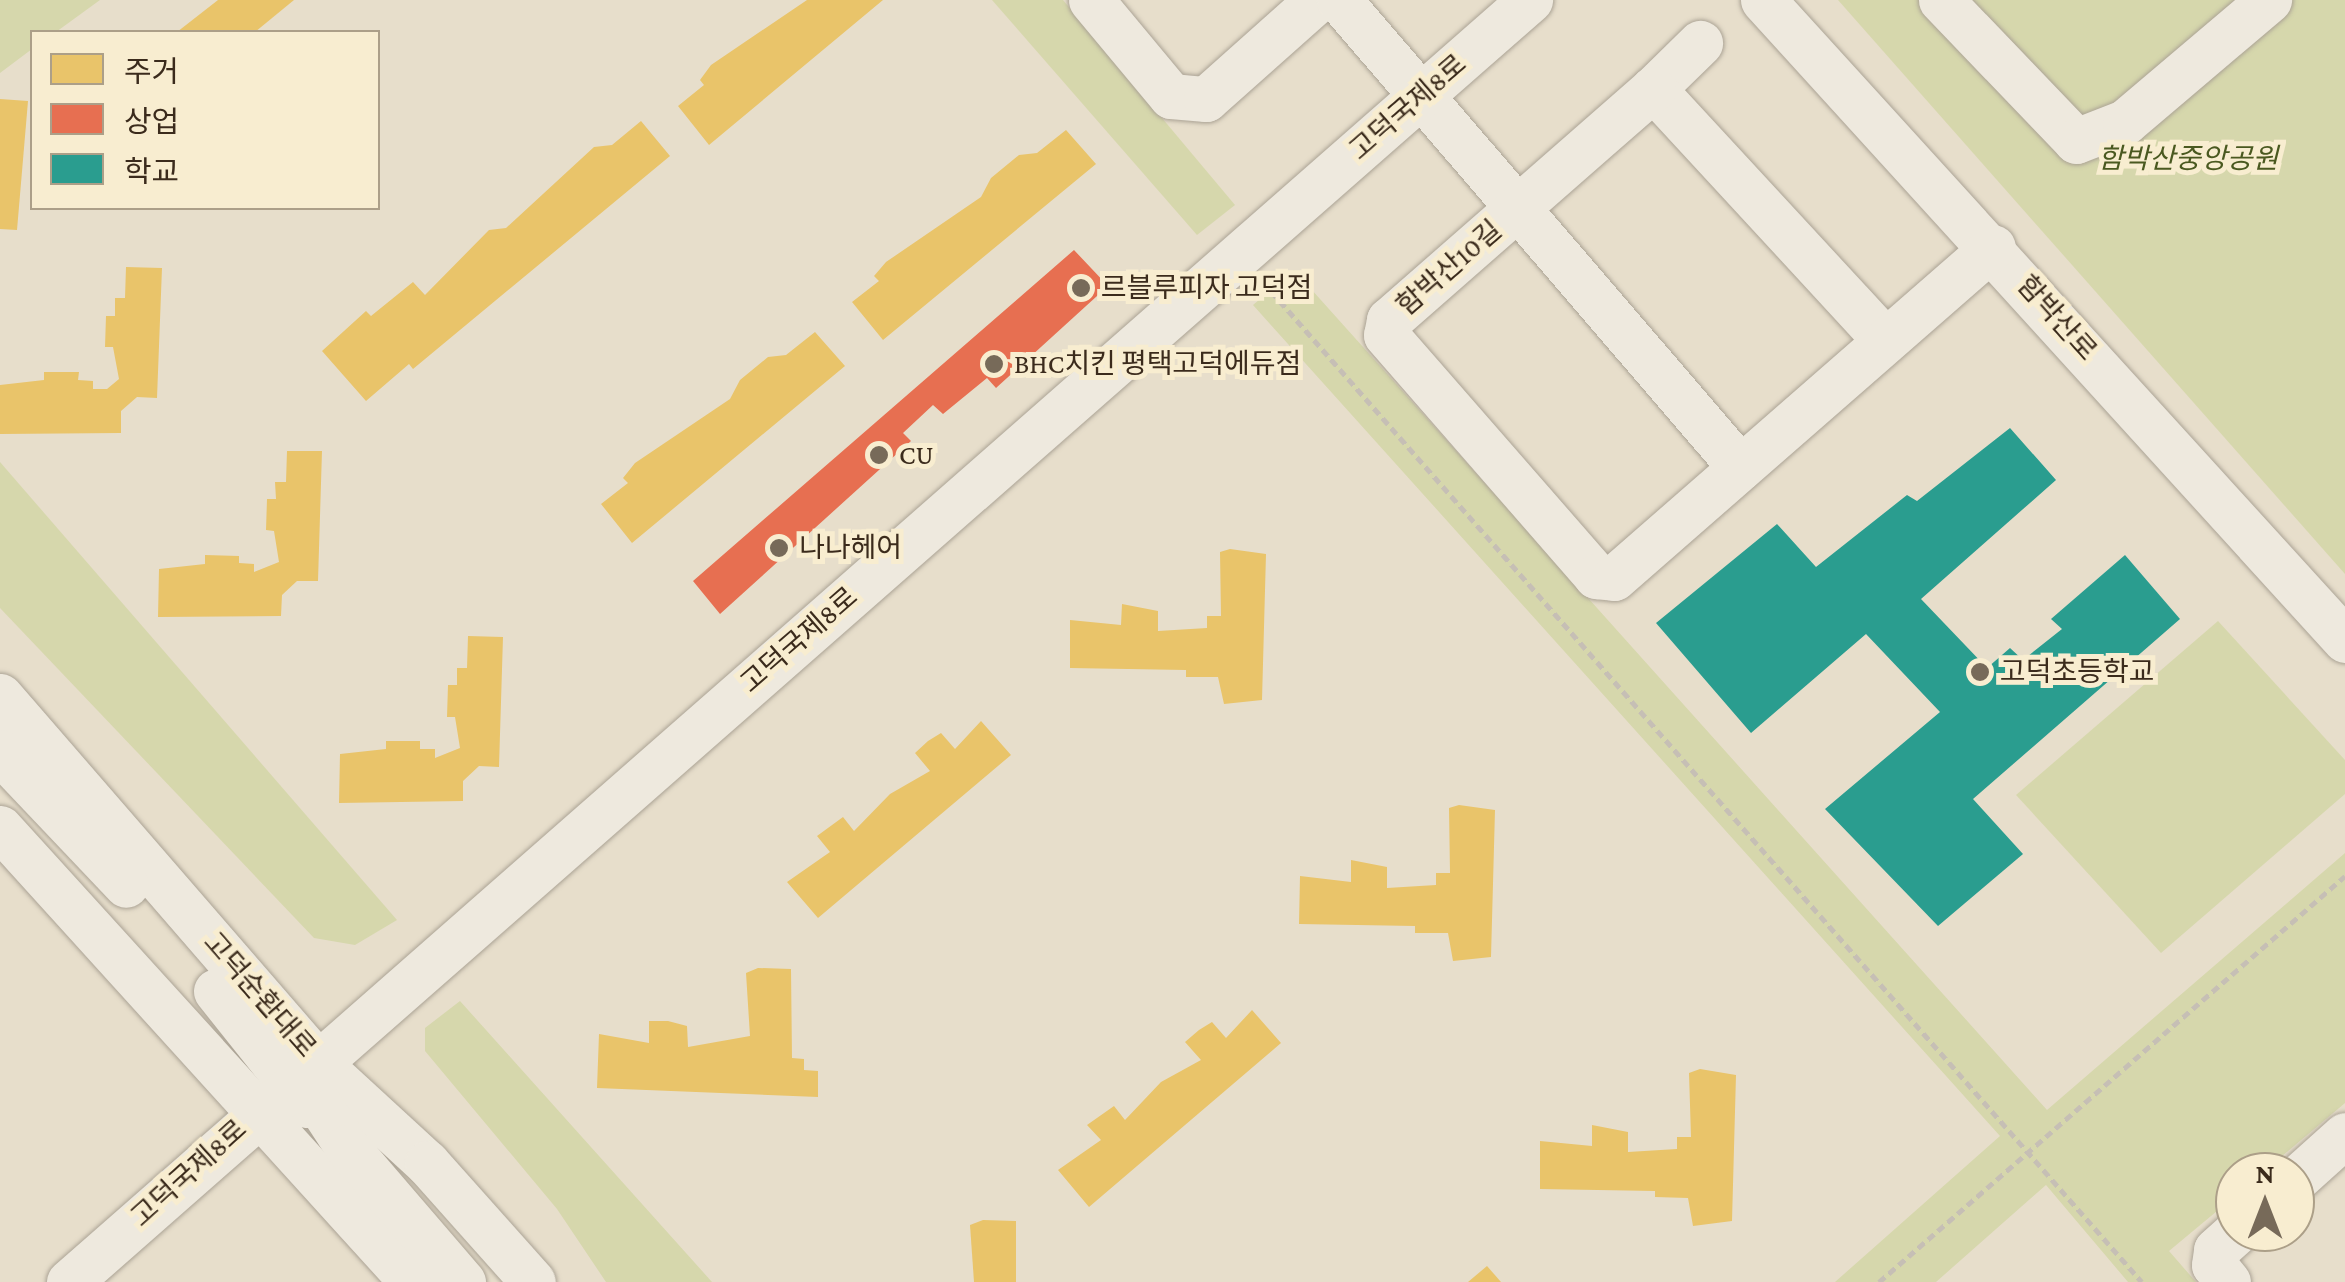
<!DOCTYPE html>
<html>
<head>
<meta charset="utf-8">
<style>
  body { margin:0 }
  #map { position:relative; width:2345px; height:1282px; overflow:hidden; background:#e7decb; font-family:"Crimson Pro","Noto Sans KR",serif }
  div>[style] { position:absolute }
  .green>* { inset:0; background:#d6d7ac }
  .homes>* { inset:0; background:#e9c46a }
  .shops>* { inset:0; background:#e76f51 }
  .schools>* { inset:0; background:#2a9d8f }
  .path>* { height:5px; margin-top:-2.5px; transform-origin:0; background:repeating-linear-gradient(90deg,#c6bfb5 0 8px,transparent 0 13px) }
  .roads { filter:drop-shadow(0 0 2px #aba395) drop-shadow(0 0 2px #aba395) }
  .minor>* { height:45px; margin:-22.5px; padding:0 22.5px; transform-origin:22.5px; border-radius:22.5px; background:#eee9de }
  .dots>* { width:28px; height:28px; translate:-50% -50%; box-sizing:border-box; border:5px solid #f8edd0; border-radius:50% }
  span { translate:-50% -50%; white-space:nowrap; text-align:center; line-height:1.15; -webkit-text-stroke:10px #f8edd0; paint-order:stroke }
  .street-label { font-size:28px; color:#3b2b1c }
  .park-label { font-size:28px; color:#4a5920; font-style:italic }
  .poi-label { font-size:28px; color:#3b2b1c }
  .left { translate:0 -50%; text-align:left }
  .legend { position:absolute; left:30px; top:30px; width:350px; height:180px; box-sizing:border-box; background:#f8edd0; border:2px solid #ac9f88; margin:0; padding:12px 18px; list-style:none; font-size:30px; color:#3b2b1c }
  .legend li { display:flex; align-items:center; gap:20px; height:50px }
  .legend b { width:50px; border:2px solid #ac9f88 }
  .north { position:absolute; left:2215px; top:1152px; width:100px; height:100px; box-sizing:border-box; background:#f8edd0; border:2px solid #ac9f88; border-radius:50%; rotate:0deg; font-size:28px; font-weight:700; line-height:40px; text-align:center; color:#3b2b1c }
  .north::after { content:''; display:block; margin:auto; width:35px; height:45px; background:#776a59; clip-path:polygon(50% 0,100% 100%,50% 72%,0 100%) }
</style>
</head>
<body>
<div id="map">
  <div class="green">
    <div style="clip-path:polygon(0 0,100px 0,56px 32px,32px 32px,32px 49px,0 73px)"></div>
    <div style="clip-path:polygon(992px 0,1063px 0,1235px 205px,1197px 235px)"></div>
    <div style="clip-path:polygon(1838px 0,2345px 0,2345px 574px)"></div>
    <div style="clip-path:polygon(1294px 270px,2047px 1110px,2345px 853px,2345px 1103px,2263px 1172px,2235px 1172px,2235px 1196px,2169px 1251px,2196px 1282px,2128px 1282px,2046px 1185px,1936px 1282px,1835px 1282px,2000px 1136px,1253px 305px)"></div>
    <div style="clip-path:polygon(0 462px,397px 920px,355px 945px,314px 938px,0 608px)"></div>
    <div style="clip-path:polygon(2218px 621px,2345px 760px,2345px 794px,2161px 953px,2016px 795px)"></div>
    <div style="clip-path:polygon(460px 1001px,712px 1282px,606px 1282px,557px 1209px,425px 1051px,425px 1028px)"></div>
  </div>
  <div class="homes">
    <div style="clip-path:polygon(218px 0,294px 0,255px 32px,177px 32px)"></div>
    <div style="clip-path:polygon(807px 0,883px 0,709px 145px,678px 106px,704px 85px,700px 80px,711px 65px)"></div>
    <div style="clip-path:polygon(0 99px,28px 101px,17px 230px,0 229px)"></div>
    <div style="clip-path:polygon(641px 121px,670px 156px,413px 369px,409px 364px,366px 401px,322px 351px,366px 311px,371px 316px,413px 282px,425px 295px,489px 230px,506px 228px,594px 147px,612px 145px)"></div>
    <div style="clip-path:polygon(1066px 130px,1096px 164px,883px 340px,852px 302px,879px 281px,874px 276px,886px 262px,981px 197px,991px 178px,1019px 155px,1037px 153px)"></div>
    <div style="clip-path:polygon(126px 267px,162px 268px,157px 398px,137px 397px,121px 411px,121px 433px,0 434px,0 385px,44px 380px,44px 372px,79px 372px,78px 380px,93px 381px,93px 389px,107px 389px,119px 379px,113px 347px,105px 347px,106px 316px,115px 316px,115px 298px,125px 298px)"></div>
    <div style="clip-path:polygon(815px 332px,845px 366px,632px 543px,601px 504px,628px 483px,623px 478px,635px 463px,730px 399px,740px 380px,768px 357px,786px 355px)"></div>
    <div style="clip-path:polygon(287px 451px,322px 451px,318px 581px,297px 581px,282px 595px,281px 616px,158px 617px,159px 569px,205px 564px,205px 555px,239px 556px,239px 563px,254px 564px,254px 572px,279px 562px,274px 531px,266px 530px,267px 499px,276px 499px,275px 482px,286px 482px)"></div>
    <div style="clip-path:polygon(1230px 549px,1266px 554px,1262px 700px,1224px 704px,1218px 677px,1186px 677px,1186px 670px,1070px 668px,1070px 620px,1121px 625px,1122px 604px,1158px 611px,1158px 631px,1207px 628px,1207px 616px,1221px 616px,1220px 552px)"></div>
    <div style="clip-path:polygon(468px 636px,503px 637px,499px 767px,479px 766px,463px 781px,463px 801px,339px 803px,340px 754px,386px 749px,386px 741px,420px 741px,420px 749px,435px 749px,435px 758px,460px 748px,455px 717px,447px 717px,448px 685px,457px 685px,457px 668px,467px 668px)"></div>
    <div style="clip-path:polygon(981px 721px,1011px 755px,818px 918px,787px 882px,830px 852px,817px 836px,843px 817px,854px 831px,890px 794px,930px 771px,915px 753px,928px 741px,941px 733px,955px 749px)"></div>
    <div style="clip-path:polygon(1459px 805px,1495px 810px,1491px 957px,1453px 961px,1448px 933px,1415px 933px,1415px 926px,1299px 924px,1300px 876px,1351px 882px,1351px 860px,1387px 867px,1387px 888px,1436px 885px,1436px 873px,1450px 873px,1449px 808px)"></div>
    <div style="clip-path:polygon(758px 968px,791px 969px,792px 1058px,804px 1059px,804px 1070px,818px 1071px,818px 1097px,597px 1088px,599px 1034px,649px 1043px,649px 1021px,668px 1021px,687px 1026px,688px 1047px,750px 1036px,746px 973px)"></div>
    <div style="clip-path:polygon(1252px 1010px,1281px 1043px,1089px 1207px,1058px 1170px,1101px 1140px,1087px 1125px,1114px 1106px,1125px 1120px,1161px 1082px,1201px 1060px,1185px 1042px,1199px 1030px,1212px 1022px,1226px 1038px)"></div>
    <div style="clip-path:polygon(1700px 1069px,1736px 1075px,1732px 1221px,1693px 1226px,1688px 1198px,1655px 1197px,1655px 1191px,1540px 1189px,1540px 1141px,1592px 1146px,1592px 1125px,1628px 1132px,1628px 1152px,1677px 1149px,1677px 1137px,1691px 1137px,1689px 1073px)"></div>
    <div style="clip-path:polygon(983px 1220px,1016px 1221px,1016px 1282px,974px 1282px,970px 1225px)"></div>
    <div style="clip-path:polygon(1487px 1266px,1501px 1282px,1468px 1282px)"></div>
  </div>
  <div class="shops">
    <div style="clip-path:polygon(1074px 250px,1108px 286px,996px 388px,987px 378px,943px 414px,933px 405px,903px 433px,911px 441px,720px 614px,693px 581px)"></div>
  </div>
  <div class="schools">
    <div style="clip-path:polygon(2010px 428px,2056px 480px,1921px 599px,1987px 668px,2010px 648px,2023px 660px,2062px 629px,2051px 619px,2125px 555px,2180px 619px,1973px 799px,2023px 854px,1938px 926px,1825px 809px,1940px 712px,1866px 634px,1751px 733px,1656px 623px,1777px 524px,1816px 567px,1907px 495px,1917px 501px)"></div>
  </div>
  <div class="path">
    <div style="left:1271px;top:291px;width:1319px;rotate:48.69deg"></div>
    <div style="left:1879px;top:1282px;width:618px;rotate:-41.06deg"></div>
  </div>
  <div class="roads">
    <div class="minor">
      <div style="left:1091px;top:0;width:125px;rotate:50.2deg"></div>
      <div style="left:1171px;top:96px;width:35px;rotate:5deg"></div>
      <div style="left:1206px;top:99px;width:149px;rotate:-41.7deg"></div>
      <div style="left:1339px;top:0;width:616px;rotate:49.35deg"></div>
      <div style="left:1763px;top:0;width:865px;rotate:47.72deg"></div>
      <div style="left:1941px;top:0;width:195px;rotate:46.2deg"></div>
      <div style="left:2076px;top:141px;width:53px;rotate:-21.2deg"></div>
      <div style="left:2125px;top:122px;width:189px;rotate:-40.3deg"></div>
      <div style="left:1653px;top:89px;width:66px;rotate:-44.4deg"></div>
      <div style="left:1885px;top:340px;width:342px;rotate:-132.7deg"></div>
      <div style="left:1653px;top:89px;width:351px;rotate:138.8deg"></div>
      <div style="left:1389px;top:320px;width:15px;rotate:101deg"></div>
      <div style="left:1386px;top:335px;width:320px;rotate:48.9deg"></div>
      <div style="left:1596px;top:576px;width:18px;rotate:6deg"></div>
      <div style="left:1614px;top:578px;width:503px;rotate:-41.13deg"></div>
      <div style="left:0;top:696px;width:484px;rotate:49.1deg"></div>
      <div style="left:317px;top:1062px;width:149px;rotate:42.6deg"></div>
      <div style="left:427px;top:1163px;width:159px;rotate:48.3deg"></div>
      <div style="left:0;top:752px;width:183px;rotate:46.5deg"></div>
      <div style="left:0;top:828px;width:613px;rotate:47.78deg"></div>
      <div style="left:216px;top:991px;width:146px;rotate:51.4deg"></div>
      <div style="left:298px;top:1072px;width:90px;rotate:56.8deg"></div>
      <div style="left:347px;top:1147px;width:178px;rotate:49.3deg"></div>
      <div style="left:2295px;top:1180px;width:67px;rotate:-42deg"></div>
      <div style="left:69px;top:1282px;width:1944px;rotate:-41.27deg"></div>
      <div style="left:2228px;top:1282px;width:22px;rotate:-129deg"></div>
      <div style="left:2214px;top:1265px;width:15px;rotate:-82deg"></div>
      <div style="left:2216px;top:1250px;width:27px;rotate:-42deg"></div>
    </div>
  </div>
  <div class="dots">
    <div style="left:1081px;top:288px;background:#776a59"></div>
    <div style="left:994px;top:364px;background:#776a59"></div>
    <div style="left:879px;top:455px;background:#776a59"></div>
    <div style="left:779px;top:548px;background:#776a59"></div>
    <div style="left:1980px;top:672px;background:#776a59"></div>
  </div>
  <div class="street-label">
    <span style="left:1408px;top:107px;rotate:-41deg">고덕국제8로</span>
    <span style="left:1449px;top:268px;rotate:-41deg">함박산10길</span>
    <span style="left:2057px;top:318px;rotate:48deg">함박산로</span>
    <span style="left:799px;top:640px;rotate:-41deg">고덕국제8로</span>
    <span style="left:260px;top:995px;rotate:49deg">고덕순환대로</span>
    <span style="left:189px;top:1173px;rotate:-42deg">고덕국제8로</span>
  </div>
  <div class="park-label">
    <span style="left:2188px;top:159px">함박산중앙공원</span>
  </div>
  <div class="poi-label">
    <span class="left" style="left:1101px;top:288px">르블루피자 고덕점</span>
    <span class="left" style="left:1014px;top:364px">BHC치킨 평택고덕에듀점</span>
    <span class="left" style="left:899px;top:455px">CU</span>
    <span class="left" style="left:799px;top:548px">나나헤어</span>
    <span class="left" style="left:2000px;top:672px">고덕초등학교</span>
  </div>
  <ul class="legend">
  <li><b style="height:28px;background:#e9c46a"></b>주거</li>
  <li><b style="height:28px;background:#e76f51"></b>상업</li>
  <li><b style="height:28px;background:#2a9d8f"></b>학교</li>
  </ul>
  <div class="north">N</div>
</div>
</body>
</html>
